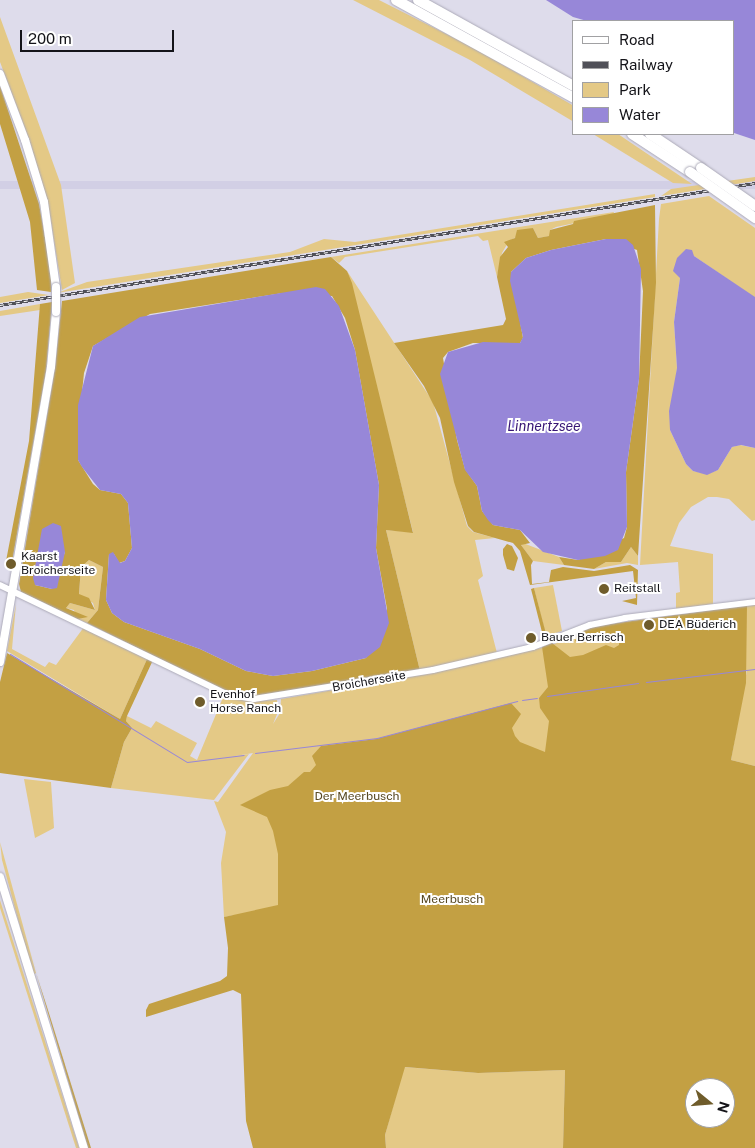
<!DOCTYPE html>
<html>
<head>
<meta charset="utf-8">
<style>
  body { margin:0 }
  #map { position:relative; width:755px; height:1148px; overflow:hidden; background:#dedceb; font-family:"Public Sans",sans-serif }
  div>[style] { position:absolute }
  .built>* { inset:0; background:#d2cfe5; transform-origin:0 0 }
  .green>* { inset:0; background:#e4c986 }
  .forest>* { inset:0; background:#c3a043 }
  .water>* { inset:0; background:#9787d8 }
  .stream>* { height:1px; margin:-0.5px; padding:0 0.5px; transform-origin:0.5px; border-radius:0.5px; background:#9787d8 }
  .roads { filter:drop-shadow(0 0 1px #acaab8) drop-shadow(0 0 1px #acaab8) }
  .minor>* { height:5.5px; margin:-2.75px; padding:0 2.75px; transform-origin:2.75px; border-radius:2.75px; background:#fff }
  .secondary>* { height:8px; margin:-4px; padding:0 4px; transform-origin:4px; border-radius:4px; background:#fff }
  .motorway>* { height:10px; margin:-5px; padding:0 5px; transform-origin:5px; border-radius:5px; background:#fff }
  .rail>* { height:3px; margin-top:-1.5px; transform-origin:0; background:repeating-linear-gradient(90deg,#fff 0 4px,#505058 0 8px); box-sizing:border-box; border-block:1px solid #505058 }
  .bridges { filter:drop-shadow(0 0 1px #acaab8) drop-shadow(0 0 1px #acaab8) }
  .secondary-bridge>* { height:8px; margin:-4px; padding:0 4px; transform-origin:4px; border-radius:4px; background:#fff }
  .motorway-bridge>* { height:10px; margin:-5px; padding:0 5px; transform-origin:5px; border-radius:5px; background:#fff }
  .dots>* { width:14px; height:14px; translate:-50% -50%; box-sizing:border-box; border:2px solid #fff; border-radius:50% }
  span { translate:-50% -50%; white-space:nowrap; text-align:center; line-height:1.15; -webkit-text-stroke:4px #fff; paint-order:stroke }
  .poi-label { font-size:12px; color:#141419 }
  .left { translate:0 -50%; text-align:left }
  .street-label { font-size:12px; color:#141419 }
  .park-label { font-size:12px; color:#594a24 }
  .water-label { font-size:14px; color:#381675; font-style:italic }
  .legend { position:absolute; left:572px; top:20px; width:162px; height:115px; box-sizing:border-box; background:#fff; border:1px solid #a1a1a3; margin:0; padding:6px 9px; list-style:none; font-size:15px; color:#141419 }
  .legend li { display:flex; align-items:center; gap:10px; height:25px }
  .legend b { width:25px; border:1px solid #a1a1a3 }
  .north { position:absolute; left:685px; top:1078px; width:50px; height:50px; box-sizing:border-box; background:#fff; border:1px solid #a1a1a3; border-radius:50%; rotate:107deg; font-size:14px; font-weight:700; line-height:20px; text-align:center; color:#141419 }
  .north::after { content:''; display:block; margin:auto; width:18px; height:22px; background:#6f5c2b; clip-path:polygon(50% 0,100% 100%,50% 72%,0 100%) }
  .scale { position:absolute; left:20px; top:30px; width:154px; height:22px; box-sizing:border-box; border:2px solid #141419; border-top:0; padding-left:6px; font-size:15px; line-height:18px; white-space:nowrap; color:#141419; -webkit-text-stroke:4px #fff; paint-order:stroke }
</style>
</head>
<body>
<div id="map">
  <div class="built">
    <div style="left:755px;top:181px;width:8px;height:765px;rotate:90deg"></div>
  </div>
  <div class="green">
    <div style="clip-path:polygon(353px 0,379px 0,472px 47px,574px 106px,574px 122px,470px 60px)"></div>
    <div style="clip-path:polygon(0 17px,61px 185px,75px 283px,62px 290px,48px 203px,29px 139px,0 62px)"></div>
    <div style="clip-path:polygon(593px 134px,618px 134px,692px 184px,673px 183px)"></div>
    <div style="clip-path:polygon(755px 177px,755px 181px,661px 196px,671px 189px)"></div>
    <div style="clip-path:polygon(655px 194px,655px 197px,57px 293px,87px 282px,290px 252px,324px 239px,355px 242px)"></div>
    <div style="clip-path:polygon(709px 196px,755px 228px,755px 298px,694px 256px,678px 274px,680px 278px,674px 322px,677px 368px,670px 430px,686px 464px,693px 471px,707px 474px,718px 470px,732px 447px,740px 445px,755px 448px,755px 520px,752px 521px,729px 499px,717px 497px,708px 497px,691px 507px,679px 523px,670px 546px,713px 554px,713px 604px,676px 609px,676px 593px,680px 592px,678px 562px,640px 565px,659px 219px,661px 204px)"></div>
    <div style="clip-path:polygon(614px 212px,613px 215px,556px 227px,550px 230px,550px 236px,538px 238px,533px 228px,518px 236px,509px 241px,502px 253px,497px 277px,488px 240px,483px 241px,478px 236px,345px 257px,339px 263px,331px 257px)"></div>
    <div style="clip-path:polygon(347px 271px,433px 402px,467px 526px,473px 532px,495px 538px,475px 540px,483px 576px,478px 580px,497px 653px,420px 671px,386px 530px,413px 532px)"></div>
    <div style="clip-path:polygon(28px 292px,49px 295px,0 303px,0 297px)"></div>
    <div style="clip-path:polygon(40px 304px,40px 310px,0 316px,0 311px)"></div>
    <div style="clip-path:polygon(523px 543px,559px 557px,564px 565px,533px 561px,521px 545px)"></div>
    <div style="clip-path:polygon(631px 547px,638px 556px,638px 565px,627px 563px,594px 569px,606px 562px,621px 562px)"></div>
    <div style="clip-path:polygon(89px 560px,103px 567px,98px 610px,87px 623px,77px 619px,74px 610px,66px 608px,70px 603px,95px 610px,93px 603px,79px 595px,81px 567px)"></div>
    <div style="clip-path:polygon(553px 585px,562px 631px,546px 636px,534px 588px)"></div>
    <div style="clip-path:polygon(16px 604px,12px 649px,45px 667px,49px 662px,56px 665px,84px 627px,148px 657px,120px 719px,7px 651px)"></div>
    <div style="clip-path:polygon(755px 604px,755px 766px,731px 760px,747px 670px,253px 1129px,242px 1021px,245px 940px,234px 915px,224px 917px,221px 863px,226px 832px,214px 801px,218px 802px,253px 753px,218px 759px,249px 754px,214px 800px,111px 788px,124px 742px,132px 728px,126px 721px,127px 716px,151px 728px,156px 721px,197px 743px,190px 756px,197px 760px,224px 695px,253px 701px,277px 700px,278px 712px,273px 724px,280px 713px,281px 699px,432px 673px,545px 647px,610px 625px)"></div>
    <div style="clip-path:polygon(24px 779px,51px 782px,54px 828px,35px 838px)"></div>
    <div style="clip-path:polygon(0 842px,36px 973px,33px 975px,2px 860px)"></div>
    <div style="clip-path:polygon(0 900px,8px 925px,79px 1148px,76px 1148px,0 908px)"></div>
    <div style="clip-path:polygon(404px 1067px,478px 1073px,565px 1070px,563px 1148px,386px 1148px,385px 1135px)"></div>
  </div>
  <div class="forest">
    <div style="clip-path:polygon(0 86px,39px 204px,51px 271px,51px 292px,37px 290px,30px 222px,0 124px)"></div>
    <div style="clip-path:polygon(655px 205px,656px 283px,638px 556px,631px 547px,621px 562px,606px 562px,594px 569px,564px 565px,559px 557px,578px 560px,624px 538px,627px 527px,626px 472px,639px 379px,643px 291px,637px 250px,606px 239px,551px 250px,526px 258px,511px 272px,523px 338px,520px 343px,473px 343px,448px 352px,443px 358px,457px 440px,465px 469px,477px 486px,482px 511px,493px 525px,520px 530px,530px 543px,521px 545px,533px 561px,531px 565px,532px 584px,549px 582px,551px 570px,563px 567px,594px 571px,630px 565px,638px 570px,637px 605px,622px 601px,636px 598px,633px 571px,530px 585px,520px 551px,513px 543px,474px 532px,468px 526px,454px 482px,440px 418px,424px 386px,394px 343px,503px 325px,506px 319px,497px 277px,500px 257px,508px 247px,504px 242px,515px 238px,517px 230px,533px 228px,538px 238px,549px 236px,550px 230px,573px 224px,574px 221px)"></div>
    <div style="clip-path:polygon(evenodd,331px 257px,347px 271px,352px 283px,413px 533px,386px 530px,420px 671px,251px 697px,226px 692px,87px 623px,98px 610px,103px 567px,89px 560px,81px 567px,79px 594px,89px 598px,95px 610px,70px 603px,66px 608px,88px 617px,77px 619px,21px 592px,19px 584px,55px 368px,62px 301px,331px 257px,283px 293px,332px 296px,345px 318px,355px 350px,379px 485px,376px 548px,387px 609px,366px 658px,312px 671px,273px 676px,246px 671px,200px 649px,124px 622px,112px 613px,106px 600px,109px 554px,114px 554px,119px 563px,125px 561px,132px 548px,128px 503px,121px 494px,100px 490px,93px 484px,78px 460px,78px 432px,84px 373px,93px 346px,150px 314px,283px 293px,331px 257px,65px 552px,52px 589px,35px 585px,38px 553px,65px 552px)"></div>
    <div style="clip-path:polygon(52px 302px,46px 371px,12px 562px,6px 561px,29px 441px,40px 304px)"></div>
    <div style="clip-path:polygon(507px 544px,512px 546px,518px 558px,514px 571px,507px 569px,503px 555px,503px 549px)"></div>
    <div style="clip-path:polygon(534px 588px,545px 630px,546px 635px,543px 636px,531px 589px)"></div>
    <div style="clip-path:polygon(evenodd,747px 605px,746px 683px,731px 760px,755px 766px,755px 1148px,563px 1148px,565px 1070px,478px 1073px,405px 1067px,385px 1135px,386px 1148px,253px 1148px,246px 1121px,241px 994px,233px 990px,146px 1017px,146px 1010px,149px 1004px,220px 981px,227px 976px,228px 948px,224px 917px,278px 905px,278px 854px,273px 831px,267px 817px,240px 805px,270px 790px,288px 786px,304px 772px,310px 772px,316px 765px,312px 756px,321px 746px,376px 739px,511px 703px,521px 714px,512px 728px,515px 736px,520px 742px,545px 752px,549px 721px,540px 708px,539px 698px,548px 687px,542px 647px,552px 643px,570px 657px,583px 655px,606px 645px,614px 648px,619px 645px,619px 639px,604px 634px,596px 634px,583px 643px,575px 641px,577px 633px,596px 626px,747px 605px,695px 1088px,725px 1088px,725px 1118px,695px 1118px,695px 1088px)"></div>
    <div style="clip-path:polygon(7px 653px,120px 719px,148px 657px,153px 660px,127px 716px,126px 721px,132px 728px,124px 742px,111px 788px,0 773px,0 682px)"></div>
    <div style="clip-path:polygon(36px 973px,47px 1007px,91px 1148px,88px 1148px)"></div>
  </div>
  <div class="water">
    <div style="clip-path:polygon(546px 0,755px 0,755px 140px,734px 133px,734px 21px,587px 21px,573px 17px)"></div>
    <div style="clip-path:polygon(606px 239px,626px 239px,633px 245px,641px 269px,639px 379px,626px 472px,627px 527px,618px 550px,605px 556px,578px 560px,543px 552px,520px 530px,493px 525px,488px 520px,482px 511px,477px 486px,465px 470px,440px 374px,448px 352px,483px 342px,520px 343px,523px 337px,510px 281px,511px 272px,526px 258px,551px 250px)"></div>
    <div style="clip-path:polygon(686px 249px,692px 250px,694px 256px,755px 297px,755px 448px,741px 445px,732px 447px,718px 470px,707px 475px,693px 471px,686px 464px,670px 430px,669px 411px,677px 368px,674px 322px,680px 278px,673px 271px,677px 258px)"></div>
    <div style="clip-path:polygon(316px 287px,325px 289px,339px 306px,355px 350px,379px 485px,376px 548px,389px 623px,380px 647px,366px 658px,312px 671px,273px 676px,246px 671px,200px 649px,124px 622px,112px 613px,106px 600px,109px 554px,113px 552px,120px 563px,125px 561px,132px 548px,128px 503px,121px 494px,100px 490px,82px 467px,78px 460px,78px 405px,93px 346px,140px 317px)"></div>
    <div style="clip-path:polygon(53px 523px,61px 526px,65px 552px,57px 588px,52px 589px,35px 585px,33px 578px,42px 529px)"></div>
  </div>
  <div class="stream">
    <div style="left:10px;top:654px;width:207px;rotate:31.4deg"></div>
    <div style="left:187px;top:762px;width:57px;rotate:-7deg"></div>
    <div style="left:646px;top:682px;width:110px;rotate:-6.8deg"></div>
    <div style="left:547px;top:696px;width:92px;rotate:-8.1deg"></div>
    <div style="left:522px;top:700px;width:15px;rotate:-8deg"></div>
    <div style="left:255px;top:753px;width:123px;rotate:-7deg"></div>
    <div style="left:377px;top:738px;width:145px;rotate:-14.8deg"></div>
  </div>
  <div class="roads">
    <div class="minor">
      <div style="left:0;top:585px;width:251px;rotate:25.7deg"></div>
      <div style="left:226px;top:694px;width:28px;rotate:10deg"></div>
      <div style="left:254px;top:699px;width:181px;rotate:-9.2deg"></div>
      <div style="left:433px;top:670px;width:103px;rotate:-13deg"></div>
      <div style="left:533px;top:647px;width:61px;rotate:-21.1deg"></div>
      <div style="left:590px;top:625px;width:36px;rotate:-11deg"></div>
      <div style="left:625px;top:618px;width:131px;rotate:-7deg"></div>
    </div>
    <div class="secondary">
      <div style="left:0;top:74px;width:71px;rotate:69.3deg"></div>
      <div style="left:25px;top:140px;width:65px;rotate:73deg"></div>
      <div style="left:44px;top:202px;width:86px;rotate:82deg"></div>
      <div style="left:0;top:662px;width:299px;rotate:-80.2deg"></div>
      <div style="left:51px;top:367px;width:55px;rotate:-84.8deg"></div>
      <div style="left:0;top:877px;width:284px;rotate:72.8deg"></div>
    </div>
    <div class="motorway">
      <div style="left:396px;top:0;width:203px;rotate:28.8deg"></div>
      <div style="left:418px;top:0;width:178px;rotate:28.9deg"></div>
      <div style="left:632px;top:134px;width:69px;rotate:33.2deg"></div>
      <div style="left:650px;top:134px;width:61px;rotate:33.7deg"></div>
    </div>
  </div>
  <div class="rail">
    <div style="left:0;top:305px;width:765px;rotate:-9.18deg"></div>
  </div>
  <div class="bridges">
    <div class="secondary-bridge">
      <div style="left:56px;top:287px;width:25px;rotate:90deg"></div>
    </div>
    <div class="motorway-bridge">
      <div style="left:701px;top:168px;width:66px;rotate:35.1deg"></div>
      <div style="left:690px;top:172px;width:80px;rotate:35.3deg"></div>
    </div>
  </div>
  <div class="dots">
    <div style="left:11px;top:564px;background:#6f5c2b"></div>
    <div style="left:604px;top:589px;background:#6f5c2b"></div>
    <div style="left:649px;top:625px;background:#6f5c2b"></div>
    <div style="left:531px;top:638px;background:#6f5c2b"></div>
    <div style="left:200px;top:702px;background:#6f5c2b"></div>
  </div>
  <div class="poi-label">
    <span class="left" style="left:21px;top:564px">Kaarst<br>Broicherseite</span>
    <span class="left" style="left:614px;top:589px">Reitstall</span>
    <span class="left" style="left:659px;top:625px">DEA Büderich</span>
    <span class="left" style="left:541px;top:638px">Bauer Berrisch</span>
    <span class="left" style="left:210px;top:702px">Evenhof<br>Horse Ranch</span>
  </div>
  <div class="street-label">
    <span style="left:369px;top:682px;rotate:-10deg">Broicherseite</span>
  </div>
  <div class="park-label">
    <span style="left:357px;top:797px">Der Meerbusch</span>
    <span style="left:452px;top:900px">Meerbusch</span>
  </div>
  <div class="water-label">
    <span style="left:544px;top:426px">Linnertzsee</span>
  </div>
  <ul class="legend">
  <li><b style="height:6px;background:#fff"></b>Road</li>
  <li><b style="height:6px;background:#505058"></b>Railway</li>
  <li><b style="height:14px;background:#e4c986"></b>Park</li>
  <li><b style="height:14px;background:#9787d8"></b>Water</li>
  </ul>
  <div class="north">N</div>
  <div class="scale">200 m</div>
</div>
</body>
</html>
